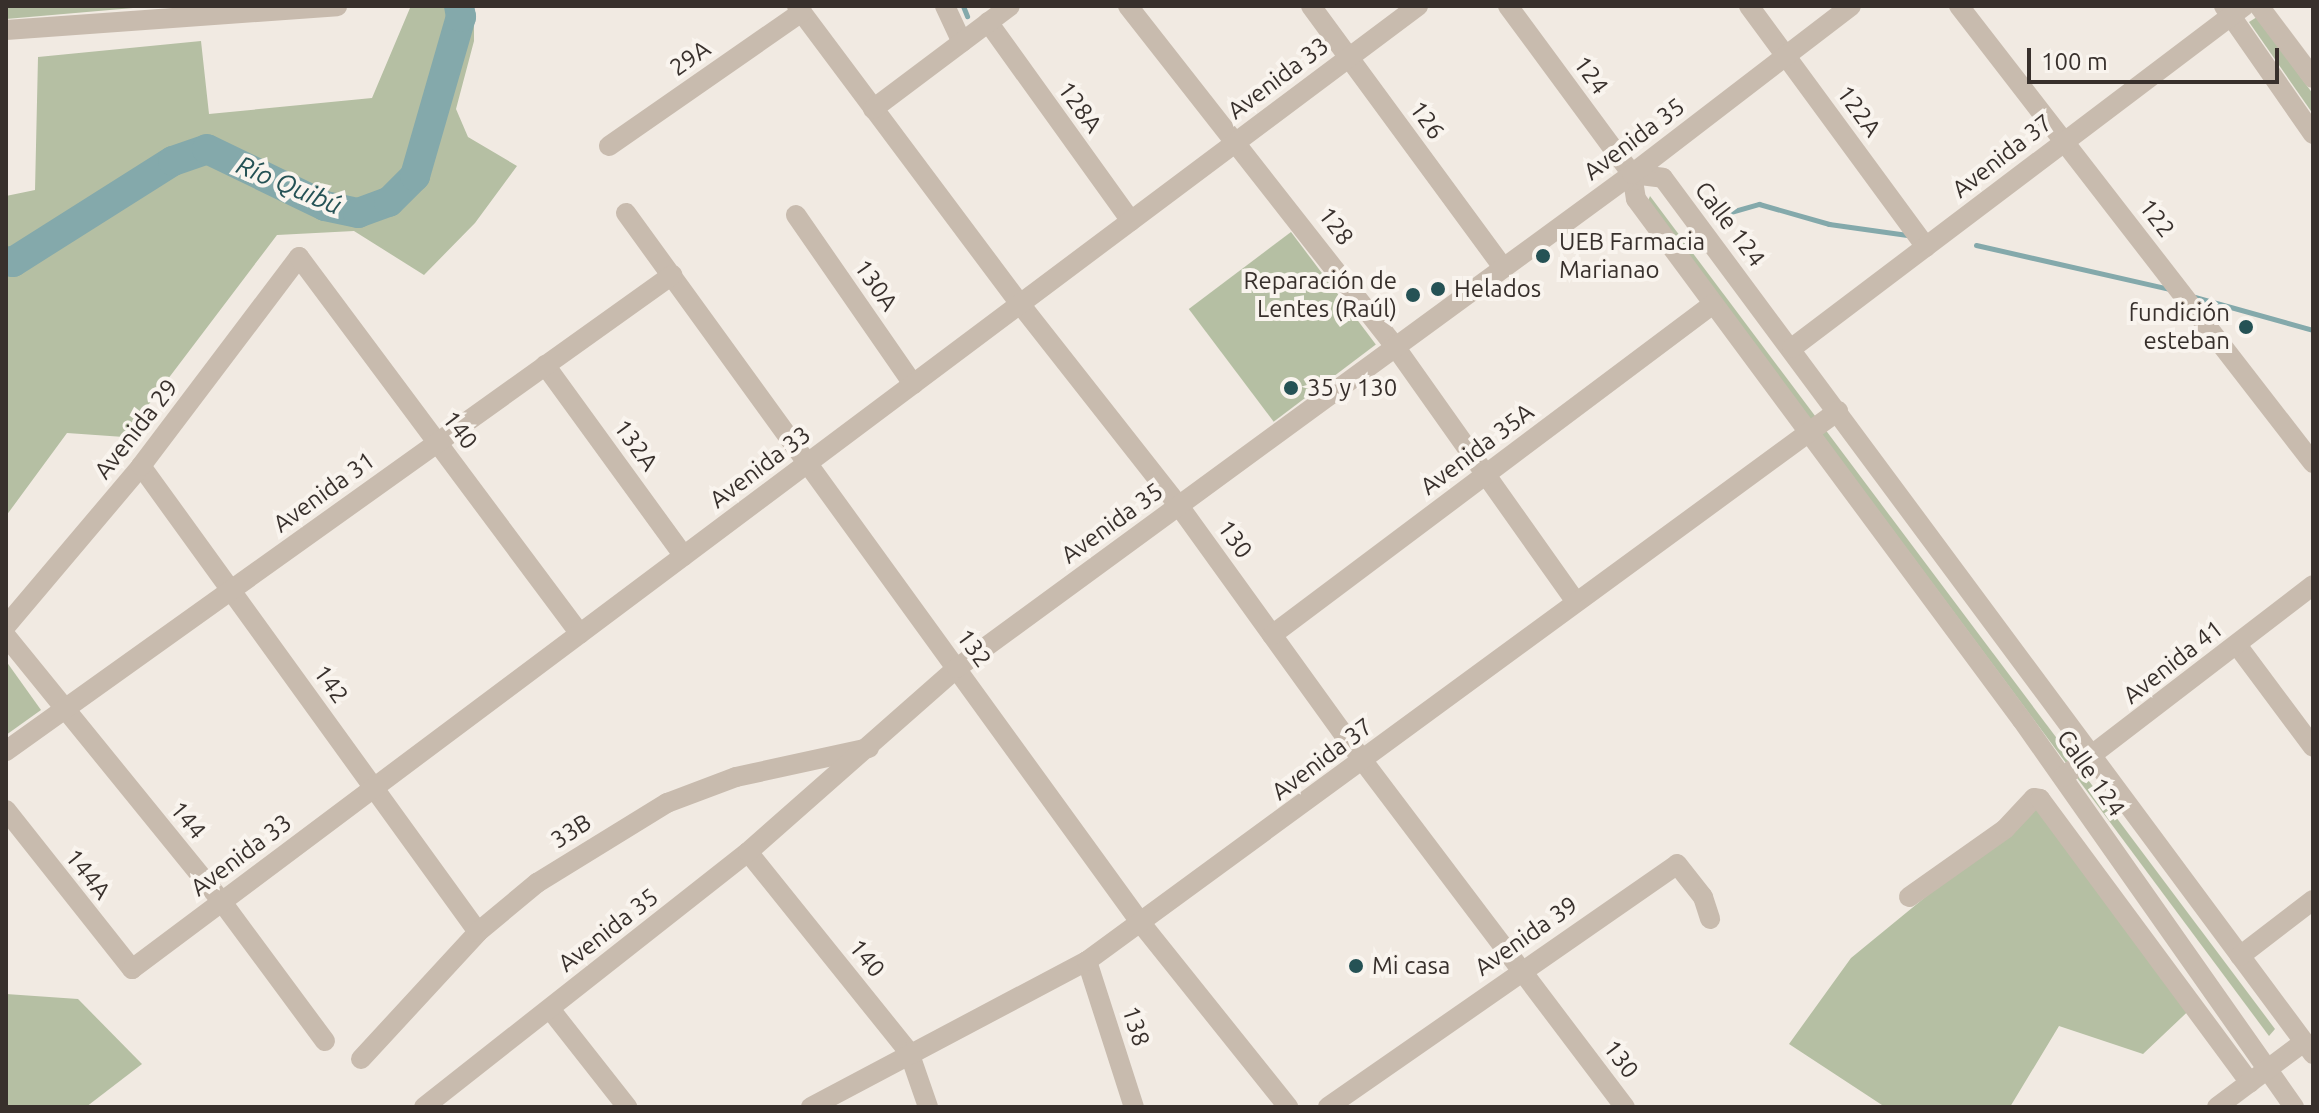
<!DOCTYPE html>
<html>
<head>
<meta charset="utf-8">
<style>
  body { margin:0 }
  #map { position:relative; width:2319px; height:1113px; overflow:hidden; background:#f1eae2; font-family:Ubuntu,sans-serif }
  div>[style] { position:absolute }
  .green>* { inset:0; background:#b5bfa3; transform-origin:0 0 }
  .stream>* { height:5px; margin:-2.5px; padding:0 2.5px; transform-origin:2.5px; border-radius:2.5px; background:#84a9ab }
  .river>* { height:30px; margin:-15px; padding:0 15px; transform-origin:15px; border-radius:15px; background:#84a9ab }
  .minor>* { height:20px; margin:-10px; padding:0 10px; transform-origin:10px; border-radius:10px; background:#c8bbae }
  .dots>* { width:22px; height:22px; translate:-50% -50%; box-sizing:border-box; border:4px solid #f9f4ee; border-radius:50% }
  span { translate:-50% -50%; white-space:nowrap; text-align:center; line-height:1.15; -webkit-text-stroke:8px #f9f4ee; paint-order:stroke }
  .street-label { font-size:24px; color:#38302c }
  .poi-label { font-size:24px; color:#38302c }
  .left { translate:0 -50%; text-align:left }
  .right { translate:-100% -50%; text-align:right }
  .water-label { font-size:26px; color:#255255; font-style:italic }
  .frame { position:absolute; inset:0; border:8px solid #38302c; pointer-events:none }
  .scale { position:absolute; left:2027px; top:48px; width:252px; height:36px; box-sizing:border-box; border:4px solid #38302c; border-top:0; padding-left:10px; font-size:24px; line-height:28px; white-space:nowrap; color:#38302c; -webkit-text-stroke:6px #f9f4ee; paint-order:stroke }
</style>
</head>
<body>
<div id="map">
  <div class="green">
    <div style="clip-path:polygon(6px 6px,156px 6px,6px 19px)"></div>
    <div style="clip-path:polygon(474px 6px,474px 41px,456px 109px,468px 137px,517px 166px,475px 223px,424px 275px,354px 231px,277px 235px,124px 437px,67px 433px,6px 516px,6px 196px,35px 190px,38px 57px,201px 41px,209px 114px,372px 98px,410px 8px)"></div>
    <div style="clip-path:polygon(2257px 17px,2313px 94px,2313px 114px,2249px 22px)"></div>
    <div style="clip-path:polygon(1650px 196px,2275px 1029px,2269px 1036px,1648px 201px)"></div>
    <div style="left:1291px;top:232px;width:141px;height:128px;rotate:53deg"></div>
    <div style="clip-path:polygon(6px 661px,41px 710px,6px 735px)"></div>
    <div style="clip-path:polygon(2045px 799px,2200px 1000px,2143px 1054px,2059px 1026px,2010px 1107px,1885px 1107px,1789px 1044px,1851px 958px)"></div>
    <div style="clip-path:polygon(6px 994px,78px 999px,142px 1064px,86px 1107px,6px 1107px)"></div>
  </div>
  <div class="stream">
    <div style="left:963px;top:6px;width:11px;rotate:68deg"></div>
    <div style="left:1713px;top:217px;width:48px;rotate:-15.8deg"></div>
    <div style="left:1759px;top:204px;width:73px;rotate:15.9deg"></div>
    <div style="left:1829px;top:224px;width:79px;rotate:8deg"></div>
    <div style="left:1976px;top:245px;width:199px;rotate:12.8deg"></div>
    <div style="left:2191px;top:296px;width:127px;rotate:15.6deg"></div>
  </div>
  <div class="river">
    <div style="left:6px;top:261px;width:7px;rotate:8deg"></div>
    <div style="left:13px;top:262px;width:189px;rotate:-32.3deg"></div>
    <div style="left:173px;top:161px;width:36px;rotate:-19deg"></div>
    <div style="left:207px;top:149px;width:131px;rotate:25.8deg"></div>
    <div style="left:325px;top:206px;width:34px;rotate:12deg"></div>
    <div style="left:358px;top:213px;width:33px;rotate:-20deg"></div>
    <div style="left:389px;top:202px;width:37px;rotate:-45deg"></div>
    <div style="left:415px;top:176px;width:166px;rotate:-73.9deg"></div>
    <div style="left:461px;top:17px;width:11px;rotate:-100deg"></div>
  </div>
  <div class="minor">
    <div style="left:797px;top:6px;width:372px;rotate:53.2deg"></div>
    <div style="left:1020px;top:304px;width:257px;rotate:51.8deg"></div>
    <div style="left:1179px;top:506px;width:314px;rotate:54.2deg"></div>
    <div style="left:1363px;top:761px;width:434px;rotate:52.9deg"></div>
    <div style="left:945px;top:6px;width:40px;rotate:65deg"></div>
    <div style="left:1128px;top:6px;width:431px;rotate:51.9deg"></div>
    <div style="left:1394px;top:345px;width:315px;rotate:54.7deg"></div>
    <div style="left:1311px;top:6px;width:323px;rotate:53.7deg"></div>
    <div style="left:1508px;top:6px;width:209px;rotate:53.6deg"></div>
    <div style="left:1632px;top:174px;width:25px;rotate:81deg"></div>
    <div style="left:1636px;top:199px;width:648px;rotate:53.47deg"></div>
    <div style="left:2022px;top:720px;width:473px;rotate:54.9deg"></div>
    <div style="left:1749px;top:6px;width:299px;rotate:53.7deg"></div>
    <div style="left:1959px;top:6px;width:578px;rotate:52.24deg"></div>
    <div style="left:2224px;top:6px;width:156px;rotate:55.2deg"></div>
    <div style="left:2259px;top:6px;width:90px;rotate:53.1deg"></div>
    <div style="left:988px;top:22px;width:245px;rotate:54.3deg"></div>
    <div style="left:6px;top:30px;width:332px;rotate:-4.1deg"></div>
    <div style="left:873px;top:109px;width:171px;rotate:-36.9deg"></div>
    <div style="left:609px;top:146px;width:235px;rotate:-34.8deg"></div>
    <div style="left:1632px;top:174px;width:31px;rotate:7deg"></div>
    <div style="left:1663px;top:178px;width:1091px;rotate:53.42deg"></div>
    <div style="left:626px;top:213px;width:876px;rotate:54.06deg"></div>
    <div style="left:1140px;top:922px;width:237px;rotate:51.3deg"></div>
    <div style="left:796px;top:215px;width:206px;rotate:55.3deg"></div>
    <div style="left:1792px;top:348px;width:567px;rotate:-37.11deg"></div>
    <div style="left:545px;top:365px;width:236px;rotate:54deg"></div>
    <div style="left:141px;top:466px;width:575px;rotate:54.13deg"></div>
    <div style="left:6px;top:626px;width:209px;rotate:-49.8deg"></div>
    <div style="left:141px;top:466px;width:262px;rotate:-52.9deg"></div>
    <div style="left:299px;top:257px;width:470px;rotate:53.3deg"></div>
    <div style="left:1272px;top:635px;width:551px;rotate:-36.89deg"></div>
    <div style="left:6px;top:636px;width:343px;rotate:50.9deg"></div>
    <div style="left:222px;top:902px;width:173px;rotate:53.5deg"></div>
    <div style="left:2237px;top:645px;width:127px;rotate:53.3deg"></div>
    <div style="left:6px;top:751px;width:819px;rotate:-35.55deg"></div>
    <div style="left:2063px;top:777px;width:315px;rotate:-37.5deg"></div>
    <div style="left:6px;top:810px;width:203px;rotate:51.6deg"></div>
    <div style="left:132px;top:969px;width:1607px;rotate:-36.83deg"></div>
    <div style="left:748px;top:852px;width:257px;rotate:51.2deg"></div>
    <div style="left:909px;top:1052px;width:58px;rotate:70.9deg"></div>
    <div style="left:1909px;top:897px;width:118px;rotate:-35.3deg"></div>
    <div style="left:2005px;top:829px;width:42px;rotate:-46.9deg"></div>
    <div style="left:2034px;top:798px;width:6px;rotate:9deg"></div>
    <div style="left:2040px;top:799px;width:353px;rotate:53.5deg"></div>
    <div style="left:2240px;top:956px;width:92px;rotate:-37.5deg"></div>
    <div style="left:1087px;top:961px;width:153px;rotate:72.2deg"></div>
    <div style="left:550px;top:1009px;width:125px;rotate:51.8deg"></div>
    <div style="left:361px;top:1059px;width:173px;rotate:-47.3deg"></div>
    <div style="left:478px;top:932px;width:77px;rotate:-39.7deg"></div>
    <div style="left:537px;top:883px;width:153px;rotate:-31.6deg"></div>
    <div style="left:667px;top:803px;width:74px;rotate:-20.6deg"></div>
    <div style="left:736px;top:777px;width:136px;rotate:-12.3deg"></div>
    <div style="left:424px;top:1107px;width:412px;rotate:-38.2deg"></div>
    <div style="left:748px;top:852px;width:278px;rotate:-41.4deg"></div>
    <div style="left:957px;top:668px;width:836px;rotate:-36.2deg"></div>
    <div style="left:1632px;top:174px;width:276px;rotate:-37.5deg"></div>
    <div style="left:811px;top:1107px;width:312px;rotate:-27.9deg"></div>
    <div style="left:1087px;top:961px;width:931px;rotate:-36.22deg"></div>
    <div style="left:1328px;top:1107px;width:425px;rotate:-34.8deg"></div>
    <div style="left:1677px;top:864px;width:42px;rotate:51.8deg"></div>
    <div style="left:1703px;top:897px;width:23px;rotate:72deg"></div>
    <div style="left:2217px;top:1107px;width:109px;rotate:-36.8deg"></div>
  </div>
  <div class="dots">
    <div style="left:1543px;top:256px;background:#255255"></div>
    <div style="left:1438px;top:289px;background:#255255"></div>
    <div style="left:1413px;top:295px;background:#255255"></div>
    <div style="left:2246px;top:327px;background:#255255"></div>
    <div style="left:1291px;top:388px;background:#255255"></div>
    <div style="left:1356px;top:966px;background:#255255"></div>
  </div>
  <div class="street-label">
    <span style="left:690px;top:58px;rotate:-35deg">29A</span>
    <span style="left:1591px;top:75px;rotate:54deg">124</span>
    <span style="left:1278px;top:78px;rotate:-37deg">Avenida 33</span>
    <span style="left:1080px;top:107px;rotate:54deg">128A</span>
    <span style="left:1859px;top:111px;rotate:54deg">122A</span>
    <span style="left:1427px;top:120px;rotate:54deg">126</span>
    <span style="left:1634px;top:139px;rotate:-37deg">Avenida 35</span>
    <span style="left:2002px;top:156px;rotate:-38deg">Avenida 37</span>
    <span style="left:2157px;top:218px;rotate:52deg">122</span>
    <span style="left:1730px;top:224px;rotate:53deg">Calle 124</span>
    <span style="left:1336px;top:226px;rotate:53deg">128</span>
    <span style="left:876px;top:285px;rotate:55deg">130A</span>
    <span style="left:136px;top:429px;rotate:-52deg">Avenida 29</span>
    <span style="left:460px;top:430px;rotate:53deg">140</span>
    <span style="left:636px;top:445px;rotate:54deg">132A</span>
    <span style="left:1477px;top:449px;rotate:-37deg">Avenida 35A</span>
    <span style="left:760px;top:467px;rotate:-37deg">Avenida 33</span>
    <span style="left:324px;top:492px;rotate:-36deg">Avenida 31</span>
    <span style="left:1112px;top:523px;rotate:-36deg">Avenida 35</span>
    <span style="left:1235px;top:539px;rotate:54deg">130</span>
    <span style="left:974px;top:648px;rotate:54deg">132</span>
    <span style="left:2173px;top:662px;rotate:-38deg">Avenida 41</span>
    <span style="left:331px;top:684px;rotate:54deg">142</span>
    <span style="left:1322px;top:759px;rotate:-37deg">Avenida 37</span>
    <span style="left:2091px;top:773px;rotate:55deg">Calle 124</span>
    <span style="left:188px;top:820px;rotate:50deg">144</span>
    <span style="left:571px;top:831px;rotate:-32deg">33B</span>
    <span style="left:241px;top:855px;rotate:-37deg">Avenida 33</span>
    <span style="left:88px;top:874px;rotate:51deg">144A</span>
    <span style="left:608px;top:930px;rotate:-38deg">Avenida 35</span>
    <span style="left:1526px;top:936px;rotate:-35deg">Avenida 39</span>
    <span style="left:867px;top:958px;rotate:51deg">140</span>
    <span style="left:1136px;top:1026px;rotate:72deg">138</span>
    <span style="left:1621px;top:1059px;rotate:53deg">130</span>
  </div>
  <div class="poi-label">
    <span class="left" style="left:1559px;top:256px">UEB Farmacia<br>Marianao</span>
    <span class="right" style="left:1397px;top:295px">Reparación de<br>Lentes (Raúl)</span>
    <span class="left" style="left:1454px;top:289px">Helados</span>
    <span class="right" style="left:2230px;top:327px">fundición<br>esteban</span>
    <span class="left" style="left:1307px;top:388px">35 y 130</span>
    <span class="left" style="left:1372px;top:966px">Mi casa</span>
  </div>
  <div class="water-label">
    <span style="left:289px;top:185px;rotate:23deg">Río Quibú</span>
  </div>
  <div class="frame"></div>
  <div class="scale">100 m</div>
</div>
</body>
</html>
